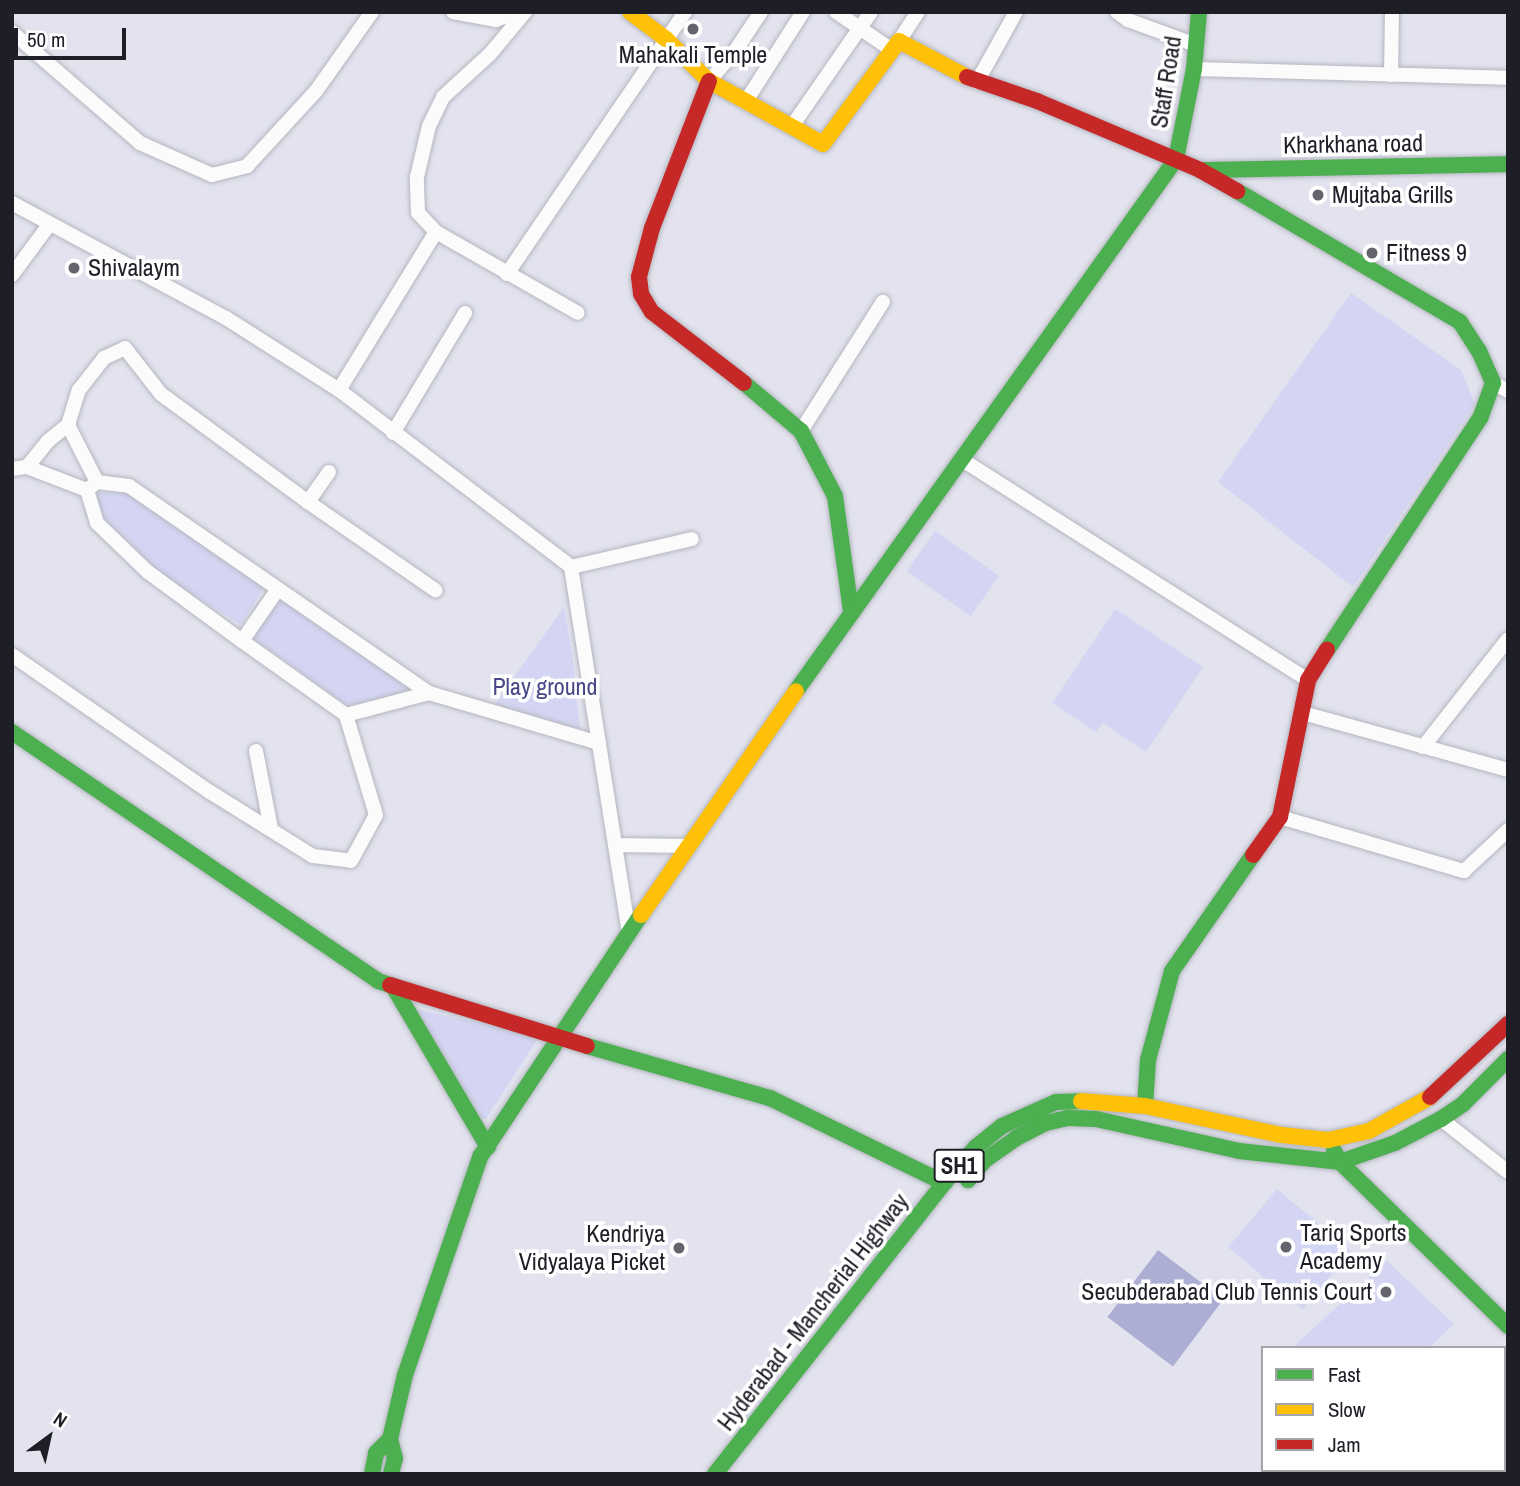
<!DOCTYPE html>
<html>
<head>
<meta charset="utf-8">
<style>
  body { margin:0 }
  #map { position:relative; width:1520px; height:1486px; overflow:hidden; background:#e2e3ee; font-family:"Archivo Narrow",sans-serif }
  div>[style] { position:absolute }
  .green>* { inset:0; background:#d3d5f2; transform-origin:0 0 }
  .water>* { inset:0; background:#acaed4; transform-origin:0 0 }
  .roads { filter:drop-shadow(0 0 2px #b5b6bf) drop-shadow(0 0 2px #b5b6bf) }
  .street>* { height:14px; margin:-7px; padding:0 7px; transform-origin:7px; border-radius:7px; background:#fbfbfc }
  .fast>* { height:16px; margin:-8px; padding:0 8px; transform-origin:8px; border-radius:8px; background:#4caf50 }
  .slow>* { height:16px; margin:-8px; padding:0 8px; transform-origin:8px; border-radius:8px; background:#ffc107 }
  .jam>* { height:16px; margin:-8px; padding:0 8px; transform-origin:8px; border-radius:8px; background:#c62828 }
  .dots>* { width:19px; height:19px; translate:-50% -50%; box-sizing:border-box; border:4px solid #fff; border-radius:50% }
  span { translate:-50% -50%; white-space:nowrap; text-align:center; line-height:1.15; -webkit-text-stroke:7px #fff; paint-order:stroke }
  .shield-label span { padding:2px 5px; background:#fff; border:2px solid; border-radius:5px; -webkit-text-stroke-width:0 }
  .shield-label { font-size:23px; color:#1e1f26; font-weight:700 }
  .poi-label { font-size:24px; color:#1e1f26 }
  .left { translate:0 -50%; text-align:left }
  .right { translate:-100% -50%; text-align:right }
  .street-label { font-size:24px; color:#1e1f26 }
  .park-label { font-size:24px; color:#484887 }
  .frame { position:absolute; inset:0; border:14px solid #1e1f26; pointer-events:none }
  .legend { position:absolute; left:1261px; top:1346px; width:245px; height:126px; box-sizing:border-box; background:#fff; border:2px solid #a5a5a8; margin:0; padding:9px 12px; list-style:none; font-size:21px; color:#1e1f26 }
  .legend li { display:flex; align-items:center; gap:14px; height:35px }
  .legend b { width:35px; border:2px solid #a5a5a8 }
  .north { position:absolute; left:14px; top:1402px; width:70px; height:70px; -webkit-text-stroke:5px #fff; paint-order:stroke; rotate:33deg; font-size:19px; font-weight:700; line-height:28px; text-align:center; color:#1e1f26 }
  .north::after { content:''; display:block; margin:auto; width:24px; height:32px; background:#1e1f26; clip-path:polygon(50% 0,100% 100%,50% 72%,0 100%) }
  .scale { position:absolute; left:14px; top:28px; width:112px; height:32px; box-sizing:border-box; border:4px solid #1e1f26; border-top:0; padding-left:9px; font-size:21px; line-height:24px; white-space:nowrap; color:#1e1f26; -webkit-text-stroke:5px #fff; paint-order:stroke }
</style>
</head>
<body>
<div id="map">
  <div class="green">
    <div style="clip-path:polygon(1351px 293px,1461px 370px,1475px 404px,1353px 587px,1218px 482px)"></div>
    <div style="clip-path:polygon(97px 493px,126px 493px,264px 587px,241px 625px,155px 571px,99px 516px)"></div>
    <div style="left:935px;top:531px;width:78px;height:49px;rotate:35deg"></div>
    <div style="clip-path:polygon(280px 600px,415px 691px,348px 706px,253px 638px)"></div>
    <div style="clip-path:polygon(564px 607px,573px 661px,580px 730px,495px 704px)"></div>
    <div style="clip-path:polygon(1115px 609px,1203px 667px,1146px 752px,1103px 723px,1096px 732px,1052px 703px)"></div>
    <div style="clip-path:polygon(414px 1009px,540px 1035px,486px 1119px,480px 1117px)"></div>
    <div style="left:1277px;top:1189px;width:97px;height:76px;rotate:40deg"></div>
    <div style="clip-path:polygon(1387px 1261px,1454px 1324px,1429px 1348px,1292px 1348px)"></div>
  </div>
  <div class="water">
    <div style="left:1158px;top:1250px;width:82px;height:84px;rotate:37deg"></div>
  </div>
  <div class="roads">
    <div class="street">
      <div style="left:453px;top:12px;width:44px;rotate:10.5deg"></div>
      <div style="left:496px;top:20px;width:22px;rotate:-21deg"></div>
      <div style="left:836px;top:12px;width:68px;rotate:34.2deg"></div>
      <div style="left:1117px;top:12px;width:14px;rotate:36deg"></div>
      <div style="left:1128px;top:20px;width:72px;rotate:20.2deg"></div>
      <div style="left:12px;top:32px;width:169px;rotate:40.9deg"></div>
      <div style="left:140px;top:143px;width:79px;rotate:24deg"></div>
      <div style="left:212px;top:175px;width:36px;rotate:-14deg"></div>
      <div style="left:247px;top:166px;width:102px;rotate:-47.4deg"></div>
      <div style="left:316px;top:91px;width:97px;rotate:-54.7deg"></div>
      <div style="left:899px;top:41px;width:35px;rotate:-57deg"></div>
      <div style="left:1194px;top:69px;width:314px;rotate:1.6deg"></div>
      <div style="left:1391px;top:75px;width:63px;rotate:-89.1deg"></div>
      <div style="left:709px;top:81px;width:40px;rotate:-49deg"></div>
      <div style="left:735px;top:51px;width:47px;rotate:-56.3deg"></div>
      <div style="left:977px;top:82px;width:80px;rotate:-60.9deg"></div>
      <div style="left:746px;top:101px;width:106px;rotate:-57.4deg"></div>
      <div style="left:792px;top:126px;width:139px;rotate:-55.3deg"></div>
      <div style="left:12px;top:203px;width:243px;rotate:28.3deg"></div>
      <div style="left:226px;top:318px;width:134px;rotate:32.5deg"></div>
      <div style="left:339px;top:390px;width:292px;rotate:37.3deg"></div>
      <div style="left:571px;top:567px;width:370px;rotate:81deg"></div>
      <div style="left:436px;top:232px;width:26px;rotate:-133deg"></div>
      <div style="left:418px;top:213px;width:36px;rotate:-92deg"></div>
      <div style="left:417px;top:177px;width:52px;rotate:-76.8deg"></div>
      <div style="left:429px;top:126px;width:32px;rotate:-64deg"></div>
      <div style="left:443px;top:97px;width:64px;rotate:-42.5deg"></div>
      <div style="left:490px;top:54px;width:55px;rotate:-50.2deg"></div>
      <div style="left:507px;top:274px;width:317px;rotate:-55.8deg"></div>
      <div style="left:12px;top:275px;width:62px;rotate:-53.5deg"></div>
      <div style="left:1493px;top:383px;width:17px;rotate:28deg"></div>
      <div style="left:339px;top:390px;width:185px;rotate:-58.5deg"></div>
      <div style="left:436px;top:232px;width:163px;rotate:29.7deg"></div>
      <div style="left:801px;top:431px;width:153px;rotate:-57.6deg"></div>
      <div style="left:393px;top:433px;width:140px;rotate:-59deg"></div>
      <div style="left:961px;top:459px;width:411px;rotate:32.5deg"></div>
      <div style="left:27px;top:467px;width:33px;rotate:-51deg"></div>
      <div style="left:48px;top:441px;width:26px;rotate:-39deg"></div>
      <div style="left:68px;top:425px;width:37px;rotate:-73deg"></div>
      <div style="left:79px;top:390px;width:41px;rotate:-52deg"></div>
      <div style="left:104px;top:358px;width:23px;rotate:-25deg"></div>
      <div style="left:125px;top:348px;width:58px;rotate:52deg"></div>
      <div style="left:161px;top:394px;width:182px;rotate:36.3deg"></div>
      <div style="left:12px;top:469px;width:15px;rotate:-8deg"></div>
      <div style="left:27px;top:467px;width:64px;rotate:21deg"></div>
      <div style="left:87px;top:490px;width:13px;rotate:-39deg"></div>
      <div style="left:97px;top:482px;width:64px;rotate:-117deg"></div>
      <div style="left:329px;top:472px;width:37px;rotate:125deg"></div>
      <div style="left:308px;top:502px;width:155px;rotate:34.7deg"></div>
      <div style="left:97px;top:482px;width:32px;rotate:7deg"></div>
      <div style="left:129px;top:486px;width:364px;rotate:34.6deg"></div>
      <div style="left:429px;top:693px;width:177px;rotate:16.4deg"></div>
      <div style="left:87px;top:490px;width:34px;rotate:73deg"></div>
      <div style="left:97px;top:523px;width:71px;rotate:43.9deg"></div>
      <div style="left:148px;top:572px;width:117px;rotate:36.3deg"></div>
      <div style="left:571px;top:567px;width:124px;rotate:-13deg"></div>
      <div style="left:278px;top:589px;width:63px;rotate:124.7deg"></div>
      <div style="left:242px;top:641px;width:128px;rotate:35.4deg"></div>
      <div style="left:346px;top:715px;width:86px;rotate:-14.8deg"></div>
      <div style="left:12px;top:655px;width:241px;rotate:34.7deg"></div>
      <div style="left:210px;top:792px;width:121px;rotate:31.9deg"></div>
      <div style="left:313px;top:856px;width:38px;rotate:7deg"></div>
      <div style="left:351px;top:861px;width:52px;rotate:-61.5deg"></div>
      <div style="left:376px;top:815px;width:104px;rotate:-106.7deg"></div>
      <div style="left:1303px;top:713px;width:213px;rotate:15.5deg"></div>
      <div style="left:1423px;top:747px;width:137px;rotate:-51.8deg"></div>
      <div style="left:256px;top:751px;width:79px;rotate:79.1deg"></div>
      <div style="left:1280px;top:817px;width:192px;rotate:16.4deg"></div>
      <div style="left:1464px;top:871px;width:60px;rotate:-43deg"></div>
      <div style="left:615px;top:845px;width:73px;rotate:0.8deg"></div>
      <div style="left:1441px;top:1119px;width:85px;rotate:38.3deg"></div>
    </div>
    <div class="fast">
      <div style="left:1201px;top:170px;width:307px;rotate:-1.1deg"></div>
      <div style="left:1237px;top:191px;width:259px;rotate:30.4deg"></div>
      <div style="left:1460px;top:322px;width:35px;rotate:57deg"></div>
      <div style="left:1479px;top:351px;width:35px;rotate:66deg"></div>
      <div style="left:1493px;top:383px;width:37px;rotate:110deg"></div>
      <div style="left:1480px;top:418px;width:278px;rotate:123.4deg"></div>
      <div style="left:744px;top:383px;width:75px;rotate:40.1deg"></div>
      <div style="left:801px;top:431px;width:73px;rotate:62.4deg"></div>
      <div style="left:835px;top:496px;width:117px;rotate:82.1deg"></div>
      <div style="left:796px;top:691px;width:654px;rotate:-54.46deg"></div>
      <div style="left:1176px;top:159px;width:92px;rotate:-78.7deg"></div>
      <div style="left:1194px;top:69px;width:57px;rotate:-85deg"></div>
      <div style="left:12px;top:732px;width:443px;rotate:34.2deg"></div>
      <div style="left:378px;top:981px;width:13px;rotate:18deg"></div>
      <div style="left:393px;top:986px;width:187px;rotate:59.5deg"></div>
      <div style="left:587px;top:1046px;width:190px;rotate:15.9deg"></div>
      <div style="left:770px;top:1098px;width:194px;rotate:26deg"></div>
      <div style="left:1145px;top:1106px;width:46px;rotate:-86.3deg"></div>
      <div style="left:1148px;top:1060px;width:92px;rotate:-74.9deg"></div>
      <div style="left:1172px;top:971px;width:141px;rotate:-55.1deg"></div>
      <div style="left:1334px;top:1151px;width:13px;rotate:61deg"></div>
      <div style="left:1340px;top:1162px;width:235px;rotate:44.3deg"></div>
      <div style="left:968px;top:1180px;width:26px;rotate:-50deg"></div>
      <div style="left:985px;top:1160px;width:38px;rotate:-35deg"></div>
      <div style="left:1016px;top:1138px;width:34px;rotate:-27deg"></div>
      <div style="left:1046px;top:1123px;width:23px;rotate:-13deg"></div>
      <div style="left:1068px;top:1118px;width:28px;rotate:2deg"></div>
      <div style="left:1096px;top:1119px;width:147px;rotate:12.6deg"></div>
      <div style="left:1239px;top:1151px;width:102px;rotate:6.2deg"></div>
      <div style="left:1340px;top:1162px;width:58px;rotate:-19.1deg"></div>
      <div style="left:1395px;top:1143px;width:52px;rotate:-27.6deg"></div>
      <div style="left:1441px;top:1119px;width:27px;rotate:-34deg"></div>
      <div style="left:1463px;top:1104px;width:64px;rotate:-45deg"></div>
      <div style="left:372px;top:1474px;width:21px;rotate:-79deg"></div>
      <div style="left:376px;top:1453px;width:20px;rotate:-45deg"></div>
      <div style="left:391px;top:1474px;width:16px;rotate:-76deg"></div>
      <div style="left:395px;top:1458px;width:20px;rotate:-105deg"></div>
      <div style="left:390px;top:1439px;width:66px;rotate:-76.8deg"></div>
      <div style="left:405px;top:1375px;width:231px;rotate:-71deg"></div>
      <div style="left:480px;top:1157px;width:291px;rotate:-56.4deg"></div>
      <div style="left:715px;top:1474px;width:370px;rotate:-51.8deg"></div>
      <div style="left:944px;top:1183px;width:48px;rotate:-48.4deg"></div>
      <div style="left:976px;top:1147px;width:33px;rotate:-39deg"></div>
      <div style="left:1002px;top:1126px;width:59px;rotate:-24deg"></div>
      <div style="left:1056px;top:1102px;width:25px;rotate:-2deg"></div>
    </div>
    <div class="slow">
      <div style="left:630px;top:12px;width:45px;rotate:36.9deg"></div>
      <div style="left:666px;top:39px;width:60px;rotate:44.3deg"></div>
      <div style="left:709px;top:81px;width:130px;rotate:28.9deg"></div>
      <div style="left:823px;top:144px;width:128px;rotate:-53.6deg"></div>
      <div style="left:899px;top:41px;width:77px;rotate:27.9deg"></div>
      <div style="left:641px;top:915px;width:272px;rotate:-55.3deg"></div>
      <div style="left:1081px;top:1101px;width:64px;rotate:4.5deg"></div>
      <div style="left:1145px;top:1106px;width:140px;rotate:12deg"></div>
      <div style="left:1282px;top:1135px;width:46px;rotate:6.2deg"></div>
      <div style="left:1328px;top:1140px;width:42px;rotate:-12.4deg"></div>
      <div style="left:1369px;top:1131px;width:70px;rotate:-29.1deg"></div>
    </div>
    <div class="jam">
      <div style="left:967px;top:77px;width:74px;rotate:18.9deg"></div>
      <div style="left:1037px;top:101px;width:177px;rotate:22.9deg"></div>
      <div style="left:1200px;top:170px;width:43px;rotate:29.6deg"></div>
      <div style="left:709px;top:81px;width:158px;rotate:111.2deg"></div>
      <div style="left:652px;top:228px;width:51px;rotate:104.9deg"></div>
      <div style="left:639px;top:277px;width:17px;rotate:83deg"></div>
      <div style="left:641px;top:294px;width:21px;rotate:59deg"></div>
      <div style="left:652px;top:312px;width:116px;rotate:37.7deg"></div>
      <div style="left:1253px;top:855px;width:47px;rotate:-54.6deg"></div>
      <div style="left:1280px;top:817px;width:140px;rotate:-78.4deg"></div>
      <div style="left:1308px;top:680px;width:36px;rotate:-58deg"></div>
      <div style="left:390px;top:985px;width:206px;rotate:17.2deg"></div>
      <div style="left:1430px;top:1097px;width:107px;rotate:-43.1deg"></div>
    </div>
  </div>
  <div class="dots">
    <div style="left:693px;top:29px;background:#63646c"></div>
    <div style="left:1318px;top:195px;background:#63646c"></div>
    <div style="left:1372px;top:253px;background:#63646c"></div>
    <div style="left:74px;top:268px;background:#63646c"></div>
    <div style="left:1286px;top:1247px;background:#63646c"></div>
    <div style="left:679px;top:1248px;background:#63646c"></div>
    <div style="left:1386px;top:1292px;background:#63646c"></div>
  </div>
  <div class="shield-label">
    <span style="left:959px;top:1166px">SH1</span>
  </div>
  <div class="poi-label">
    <span style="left:693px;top:55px">Mahakali Temple</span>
    <span class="left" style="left:1332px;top:195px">Mujtaba Grills</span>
    <span class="left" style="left:1386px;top:253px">Fitness 9</span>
    <span class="left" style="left:88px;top:268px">Shivalaym</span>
    <span class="left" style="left:1300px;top:1247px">Tariq Sports<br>Academy</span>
    <span class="right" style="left:665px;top:1248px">Kendriya<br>Vidyalaya Picket</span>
    <span class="right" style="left:1372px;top:1292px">Secubderabad Club Tennis Court</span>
  </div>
  <div class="street-label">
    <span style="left:1166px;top:82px;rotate:-81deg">Staff Road</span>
    <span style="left:1353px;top:144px;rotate:-1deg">Kharkhana road</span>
    <span style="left:813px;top:1312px;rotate:-52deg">Hyderabad - Mancherial Highway</span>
  </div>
  <div class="park-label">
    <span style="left:545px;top:687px">Play ground</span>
  </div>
  <div class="frame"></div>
  <ul class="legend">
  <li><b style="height:9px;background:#4caf50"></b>Fast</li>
  <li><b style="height:9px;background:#ffc107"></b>Slow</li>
  <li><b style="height:9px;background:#c62828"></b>Jam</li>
  </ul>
  <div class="north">N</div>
  <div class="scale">50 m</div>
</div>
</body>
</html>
